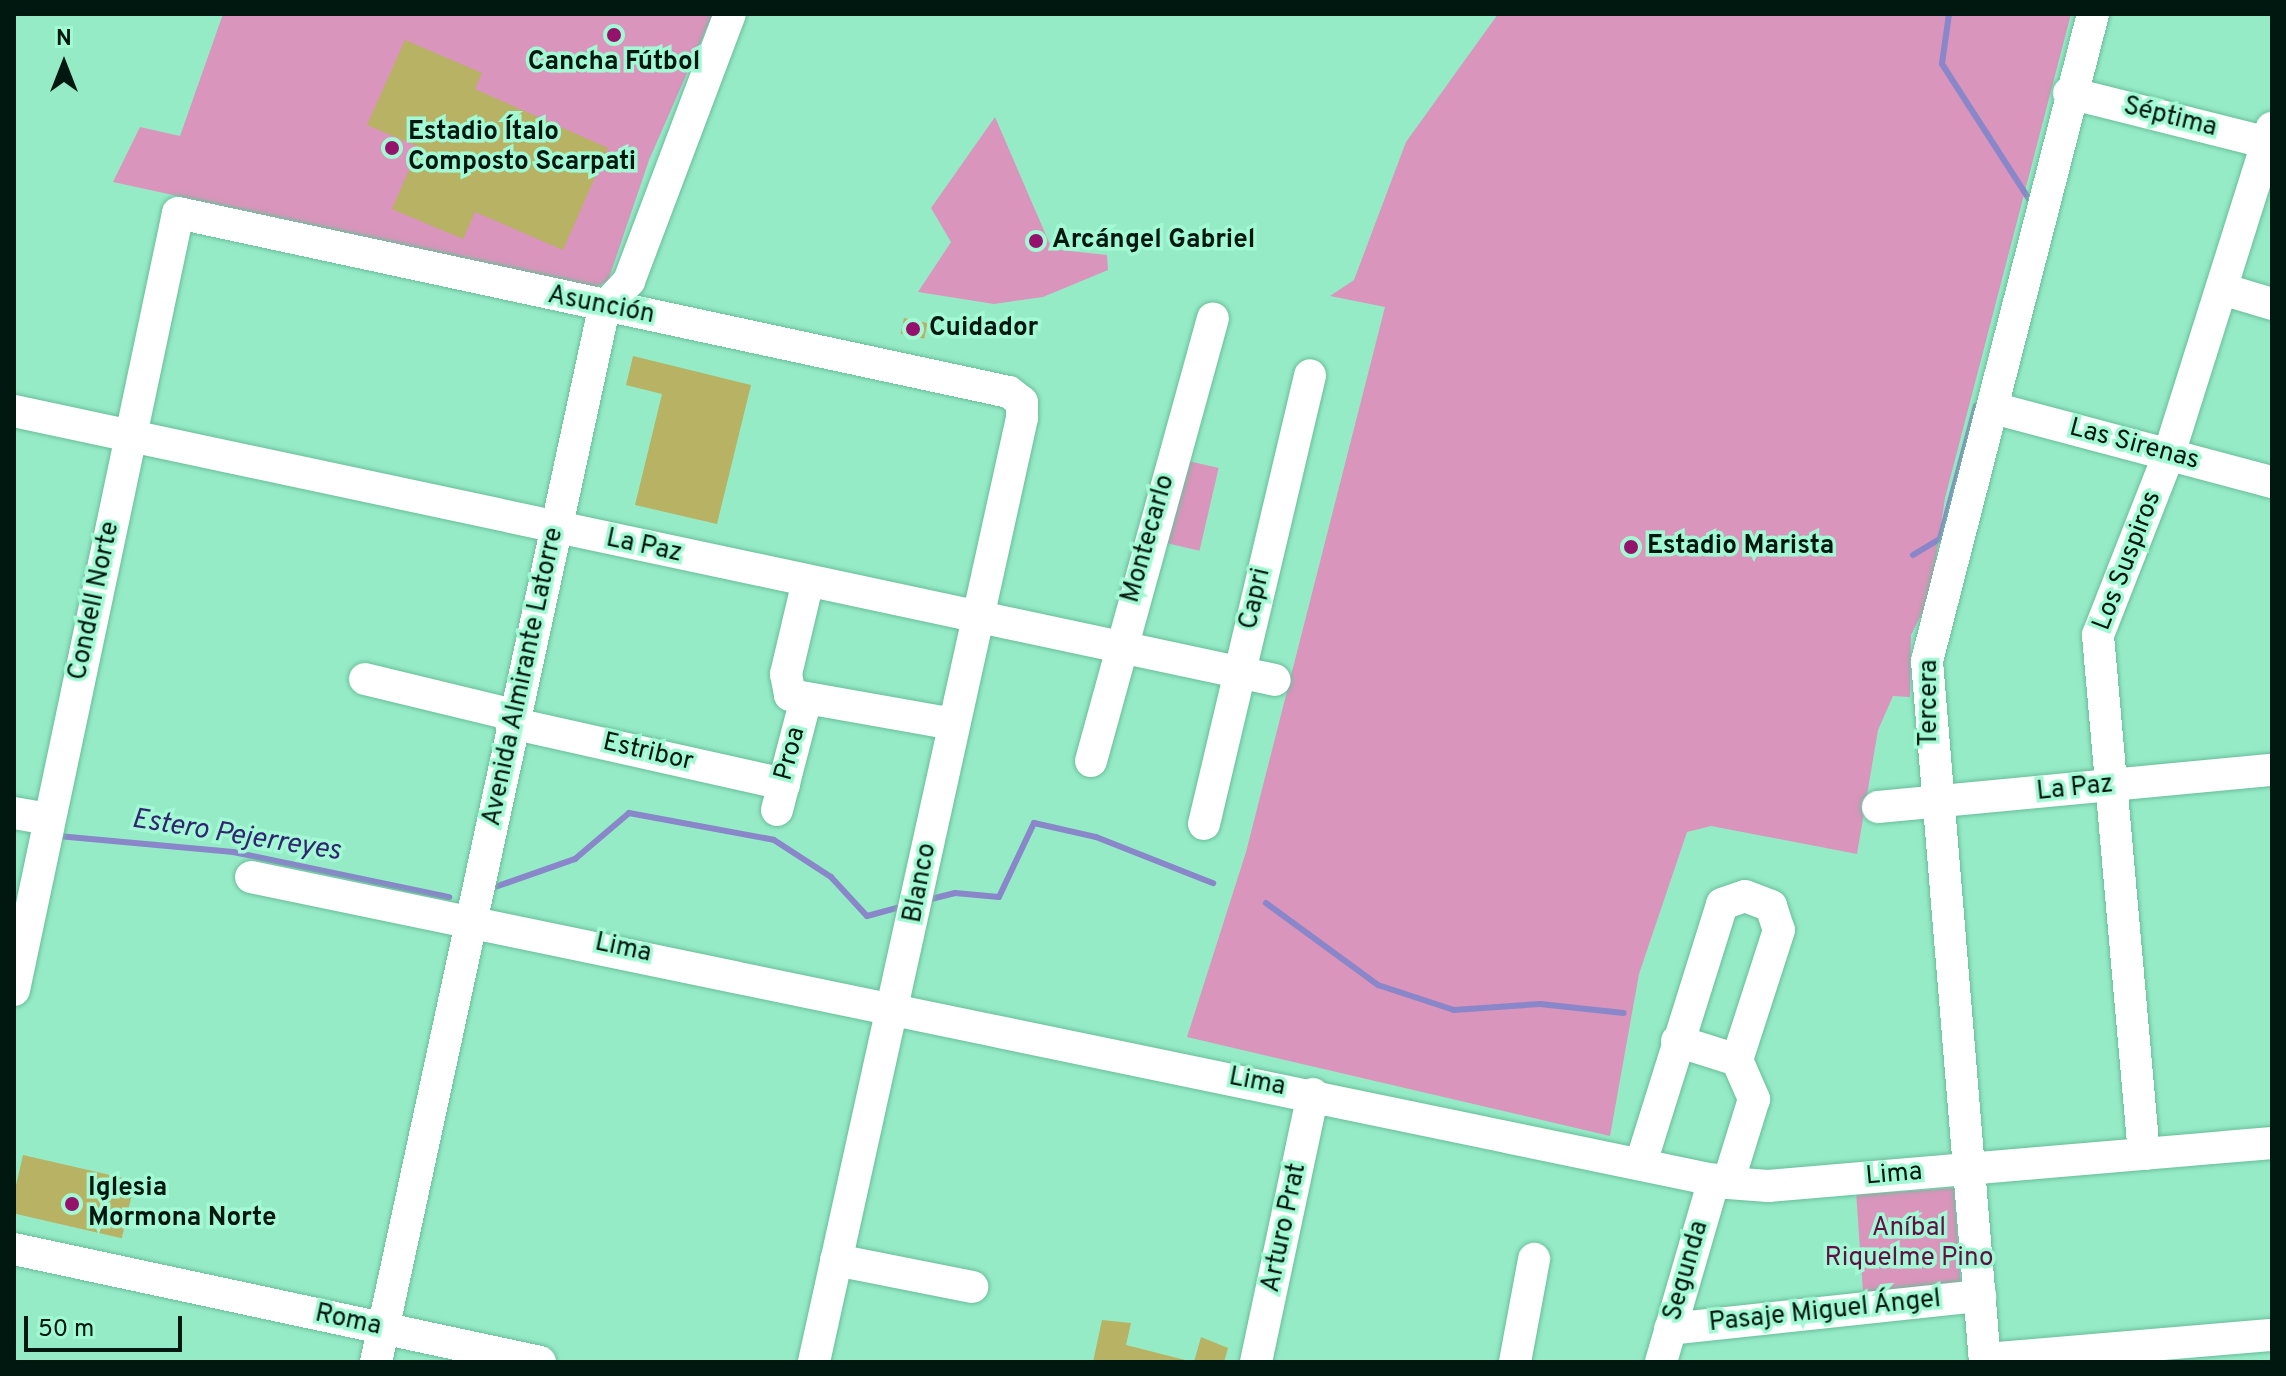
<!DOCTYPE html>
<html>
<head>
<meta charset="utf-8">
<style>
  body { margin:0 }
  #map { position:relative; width:2286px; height:1376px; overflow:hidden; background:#96ebc7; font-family:Overpass,sans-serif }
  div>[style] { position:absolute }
  .green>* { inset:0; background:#d995bb; transform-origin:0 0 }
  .stream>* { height:6px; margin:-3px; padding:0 3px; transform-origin:3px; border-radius:3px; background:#8986ca }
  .building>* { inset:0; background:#b7b264; transform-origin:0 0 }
  .roads { filter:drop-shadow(0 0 2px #69bd9a) drop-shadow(0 0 2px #69bd9a) }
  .minor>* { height:32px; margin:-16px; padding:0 16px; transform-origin:16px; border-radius:16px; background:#fff }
  .dots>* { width:22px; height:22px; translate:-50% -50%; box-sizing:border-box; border:4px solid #a3f9d4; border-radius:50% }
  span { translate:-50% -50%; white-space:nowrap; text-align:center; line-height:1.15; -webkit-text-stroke:7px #a3f9d4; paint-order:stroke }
  .poi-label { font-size:26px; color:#00180f; font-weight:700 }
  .left { translate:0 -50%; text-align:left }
  .street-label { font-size:26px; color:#00180f }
  .park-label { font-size:26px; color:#620e47 }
  .water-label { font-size:28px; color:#322473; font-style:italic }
  .frame { position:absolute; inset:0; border:16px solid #00180f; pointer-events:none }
  .north { position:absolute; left:24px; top:24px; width:80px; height:80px; -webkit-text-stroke:6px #a3f9d4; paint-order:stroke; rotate:0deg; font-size:22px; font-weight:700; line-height:32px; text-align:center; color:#00180f }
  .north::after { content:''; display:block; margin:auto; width:28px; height:36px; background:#00180f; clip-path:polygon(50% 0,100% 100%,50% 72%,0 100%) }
  .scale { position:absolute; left:24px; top:1316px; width:158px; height:36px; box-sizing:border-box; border:4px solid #00180f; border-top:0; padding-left:10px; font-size:24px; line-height:28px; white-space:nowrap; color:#00180f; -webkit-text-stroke:6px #a3f9d4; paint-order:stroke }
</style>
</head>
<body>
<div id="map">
  <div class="green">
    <div style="clip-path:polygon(223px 14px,713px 14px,649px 160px,608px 281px,596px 287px,113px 182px,140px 127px,180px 136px)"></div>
    <div style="clip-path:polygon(1498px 14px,2071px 14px,1945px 498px,1930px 597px,1911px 635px,1910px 697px,1893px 696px,1878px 730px,1857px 854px,1711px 826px,1687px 832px,1639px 974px,1610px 1136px,1187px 1037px,1246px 852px,1385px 307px,1330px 296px,1354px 280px,1406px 142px)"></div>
    <div style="clip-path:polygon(995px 117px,1052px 249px,1107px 255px,1108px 270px,1043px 297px,994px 304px,918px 292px,951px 242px,931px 208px)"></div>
    <div style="left:1167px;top:456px;width:53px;height:85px;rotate:13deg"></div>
    <div style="left:1954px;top:1188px;width:103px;height:98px;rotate:86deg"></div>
  </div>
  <div class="stream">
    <div style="left:1949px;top:14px;width:50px;rotate:98deg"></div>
    <div style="left:1942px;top:64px;width:164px;rotate:57.2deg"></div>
    <div style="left:1913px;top:555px;width:31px;rotate:-31deg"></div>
    <div style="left:1940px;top:539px;width:138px;rotate:-74.9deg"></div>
    <div style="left:58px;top:836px;width:176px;rotate:5.2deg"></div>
    <div style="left:233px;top:852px;width:221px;rotate:11.8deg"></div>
    <div style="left:495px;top:887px;width:85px;rotate:-19.3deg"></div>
    <div style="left:575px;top:859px;width:71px;rotate:-40.4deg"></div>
    <div style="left:629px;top:813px;width:147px;rotate:10.5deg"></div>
    <div style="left:774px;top:840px;width:68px;rotate:33deg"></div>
    <div style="left:831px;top:877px;width:53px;rotate:47.3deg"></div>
    <div style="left:867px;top:916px;width:38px;rotate:-15deg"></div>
    <div style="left:927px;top:900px;width:29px;rotate:-14deg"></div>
    <div style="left:955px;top:893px;width:44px;rotate:5.2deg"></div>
    <div style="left:999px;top:897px;width:82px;rotate:-64.7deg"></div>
    <div style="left:1034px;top:823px;width:64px;rotate:12.7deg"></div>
    <div style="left:1096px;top:837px;width:126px;rotate:21.5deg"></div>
    <div style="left:1266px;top:903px;width:139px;rotate:36.2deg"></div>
    <div style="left:1378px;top:985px;width:80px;rotate:18.2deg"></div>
    <div style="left:1454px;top:1010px;width:86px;rotate:-4deg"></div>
    <div style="left:1540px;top:1004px;width:84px;rotate:6.1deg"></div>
  </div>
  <div class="building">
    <div style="clip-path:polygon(405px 40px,482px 73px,475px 89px,608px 148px,563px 250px,475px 212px,463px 239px,392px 209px,419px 147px,367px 125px)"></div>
    <div style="left:904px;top:318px;width:24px;height:16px;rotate:12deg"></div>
    <div style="clip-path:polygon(633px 356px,751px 385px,717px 524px,635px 505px,662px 394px,626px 385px)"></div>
    <div style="left:23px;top:1155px;width:115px;height:59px;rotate:13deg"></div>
    <div style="clip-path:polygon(1102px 1320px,1131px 1323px,1126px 1345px,1193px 1362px,1093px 1362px)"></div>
    <div style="clip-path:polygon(1201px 1337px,1228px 1348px,1224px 1362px,1194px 1362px)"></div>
  </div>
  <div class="roads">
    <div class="minor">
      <div style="left:2069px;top:93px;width:209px;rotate:14.1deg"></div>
      <div style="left:2222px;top:289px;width:52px;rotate:16.7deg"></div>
      <div style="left:1997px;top:409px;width:285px;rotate:14.9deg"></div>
      <div style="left:14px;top:411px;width:1289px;rotate:12.04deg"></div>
      <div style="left:808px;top:581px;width:96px;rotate:103.3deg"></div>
      <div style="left:786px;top:674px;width:21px;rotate:79deg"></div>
      <div style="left:790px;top:695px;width:166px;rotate:10.1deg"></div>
      <div style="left:365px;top:679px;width:153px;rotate:13.6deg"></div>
      <div style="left:511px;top:723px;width:280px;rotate:12.6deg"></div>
      <div style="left:1091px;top:761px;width:459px;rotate:-74.6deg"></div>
      <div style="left:1878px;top:807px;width:396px;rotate:-5.4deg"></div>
      <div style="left:777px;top:810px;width:115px;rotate:-75.4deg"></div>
      <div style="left:14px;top:813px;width:35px;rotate:10deg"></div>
      <div style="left:1204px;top:824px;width:461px;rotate:-76.7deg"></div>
      <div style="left:251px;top:877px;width:1508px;rotate:11.7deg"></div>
      <div style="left:1728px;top:1183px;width:40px;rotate:4.3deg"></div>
      <div style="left:1768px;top:1186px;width:506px;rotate:-4.88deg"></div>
      <div style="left:14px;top:990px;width:794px;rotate:-78.08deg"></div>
      <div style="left:178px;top:213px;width:850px;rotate:12.16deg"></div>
      <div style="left:1009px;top:392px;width:16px;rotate:38deg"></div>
      <div style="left:1022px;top:402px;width:16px;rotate:90deg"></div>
      <div style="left:1022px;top:418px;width:967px;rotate:102.43deg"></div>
      <div style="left:1677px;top:1041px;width:63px;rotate:17.6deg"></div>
      <div style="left:2144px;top:1154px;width:521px;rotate:-95.07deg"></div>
      <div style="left:2098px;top:635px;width:194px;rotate:-68.6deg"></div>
      <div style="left:2169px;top:454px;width:342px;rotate:-72.5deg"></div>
      <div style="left:1641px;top:1163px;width:271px;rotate:-72.6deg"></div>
      <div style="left:1722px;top:904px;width:24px;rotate:-19deg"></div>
      <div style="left:1745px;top:896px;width:28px;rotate:21deg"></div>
      <div style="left:1771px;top:906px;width:25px;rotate:72deg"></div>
      <div style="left:1779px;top:930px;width:137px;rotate:107.9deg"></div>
      <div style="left:1737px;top:1060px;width:43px;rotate:66.4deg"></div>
      <div style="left:1754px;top:1099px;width:88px;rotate:107.2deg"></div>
      <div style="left:14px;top:1249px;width:538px;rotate:12.12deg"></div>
      <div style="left:836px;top:1260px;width:139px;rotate:11.2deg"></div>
      <div style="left:1670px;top:1329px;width:312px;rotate:-6.1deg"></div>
      <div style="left:1985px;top:1359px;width:288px;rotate:-4.8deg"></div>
      <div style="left:376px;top:1362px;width:1078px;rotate:-77.79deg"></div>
      <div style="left:604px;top:308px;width:37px;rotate:-47deg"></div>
      <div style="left:629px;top:281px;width:285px;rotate:-69.3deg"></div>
      <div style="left:1256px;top:1362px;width:274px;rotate:-78deg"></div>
      <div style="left:1515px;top:1362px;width:105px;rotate:-79.5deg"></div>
      <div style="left:1661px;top:1362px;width:190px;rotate:-73.8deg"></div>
      <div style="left:1985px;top:1362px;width:703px;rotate:-94.73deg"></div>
      <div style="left:1927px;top:661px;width:668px;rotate:-75.61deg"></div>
    </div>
  </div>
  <div class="dots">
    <div style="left:614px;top:35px;background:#94126b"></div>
    <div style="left:392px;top:148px;background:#94126b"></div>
    <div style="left:1036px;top:241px;background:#94126b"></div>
    <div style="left:913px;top:329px;background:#94126b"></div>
    <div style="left:1631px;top:547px;background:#94126b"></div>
    <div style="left:72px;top:1204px;background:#94126b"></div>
  </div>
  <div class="poi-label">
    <span style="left:614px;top:63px">Cancha Fútbol</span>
    <span class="left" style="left:408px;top:148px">Estadio Ítalo<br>Composto Scarpati</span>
    <span class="left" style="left:1052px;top:241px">Arcángel Gabriel</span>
    <span class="left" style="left:929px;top:329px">Cuidador</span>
    <span class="left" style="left:1647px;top:547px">Estadio Marista</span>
    <span class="left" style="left:88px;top:1204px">Iglesia<br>Mormona Norte</span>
  </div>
  <div class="street-label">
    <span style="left:2170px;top:118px;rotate:14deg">Séptima</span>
    <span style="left:601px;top:306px;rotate:11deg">Asunción</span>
    <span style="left:2134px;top:445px;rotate:15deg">Las Sirenas</span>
    <span style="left:1149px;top:539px;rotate:-74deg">Montecarlo</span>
    <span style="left:644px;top:547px;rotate:12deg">La Paz</span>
    <span style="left:2128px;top:561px;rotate:-69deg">Los Suspiros</span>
    <span style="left:1256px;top:599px;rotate:-77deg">Capri</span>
    <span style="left:95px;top:601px;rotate:-78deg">Condell Norte</span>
    <span style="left:524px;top:677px;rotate:-78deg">Avenida Almirante Latorre</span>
    <span style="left:1930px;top:703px;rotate:-90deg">Tercera</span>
    <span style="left:648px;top:753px;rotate:13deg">Estribor</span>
    <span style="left:791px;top:754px;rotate:-75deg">Proa</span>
    <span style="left:2075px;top:789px;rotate:-6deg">La Paz</span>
    <span style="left:921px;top:883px;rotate:-79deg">Blanco</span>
    <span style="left:623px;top:949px;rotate:12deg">Lima</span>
    <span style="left:1257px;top:1083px;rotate:11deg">Lima</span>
    <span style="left:1894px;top:1175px;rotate:-5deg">Lima</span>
    <span style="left:1285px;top:1228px;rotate:-78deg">Arturo Prat</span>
    <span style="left:1687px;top:1271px;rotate:-74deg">Segunda</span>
    <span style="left:1825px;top:1312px;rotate:-6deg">Pasaje Miguel Ángel</span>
    <span style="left:348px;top:1321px;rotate:12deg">Roma</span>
  </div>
  <div class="park-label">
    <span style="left:1909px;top:1244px">Aníbal<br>Riquelme Pino</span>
  </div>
  <div class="water-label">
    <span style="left:236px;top:836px;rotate:9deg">Estero Pejerreyes</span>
  </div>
  <div class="frame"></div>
  <div class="north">N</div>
  <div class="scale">50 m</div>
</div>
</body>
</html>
